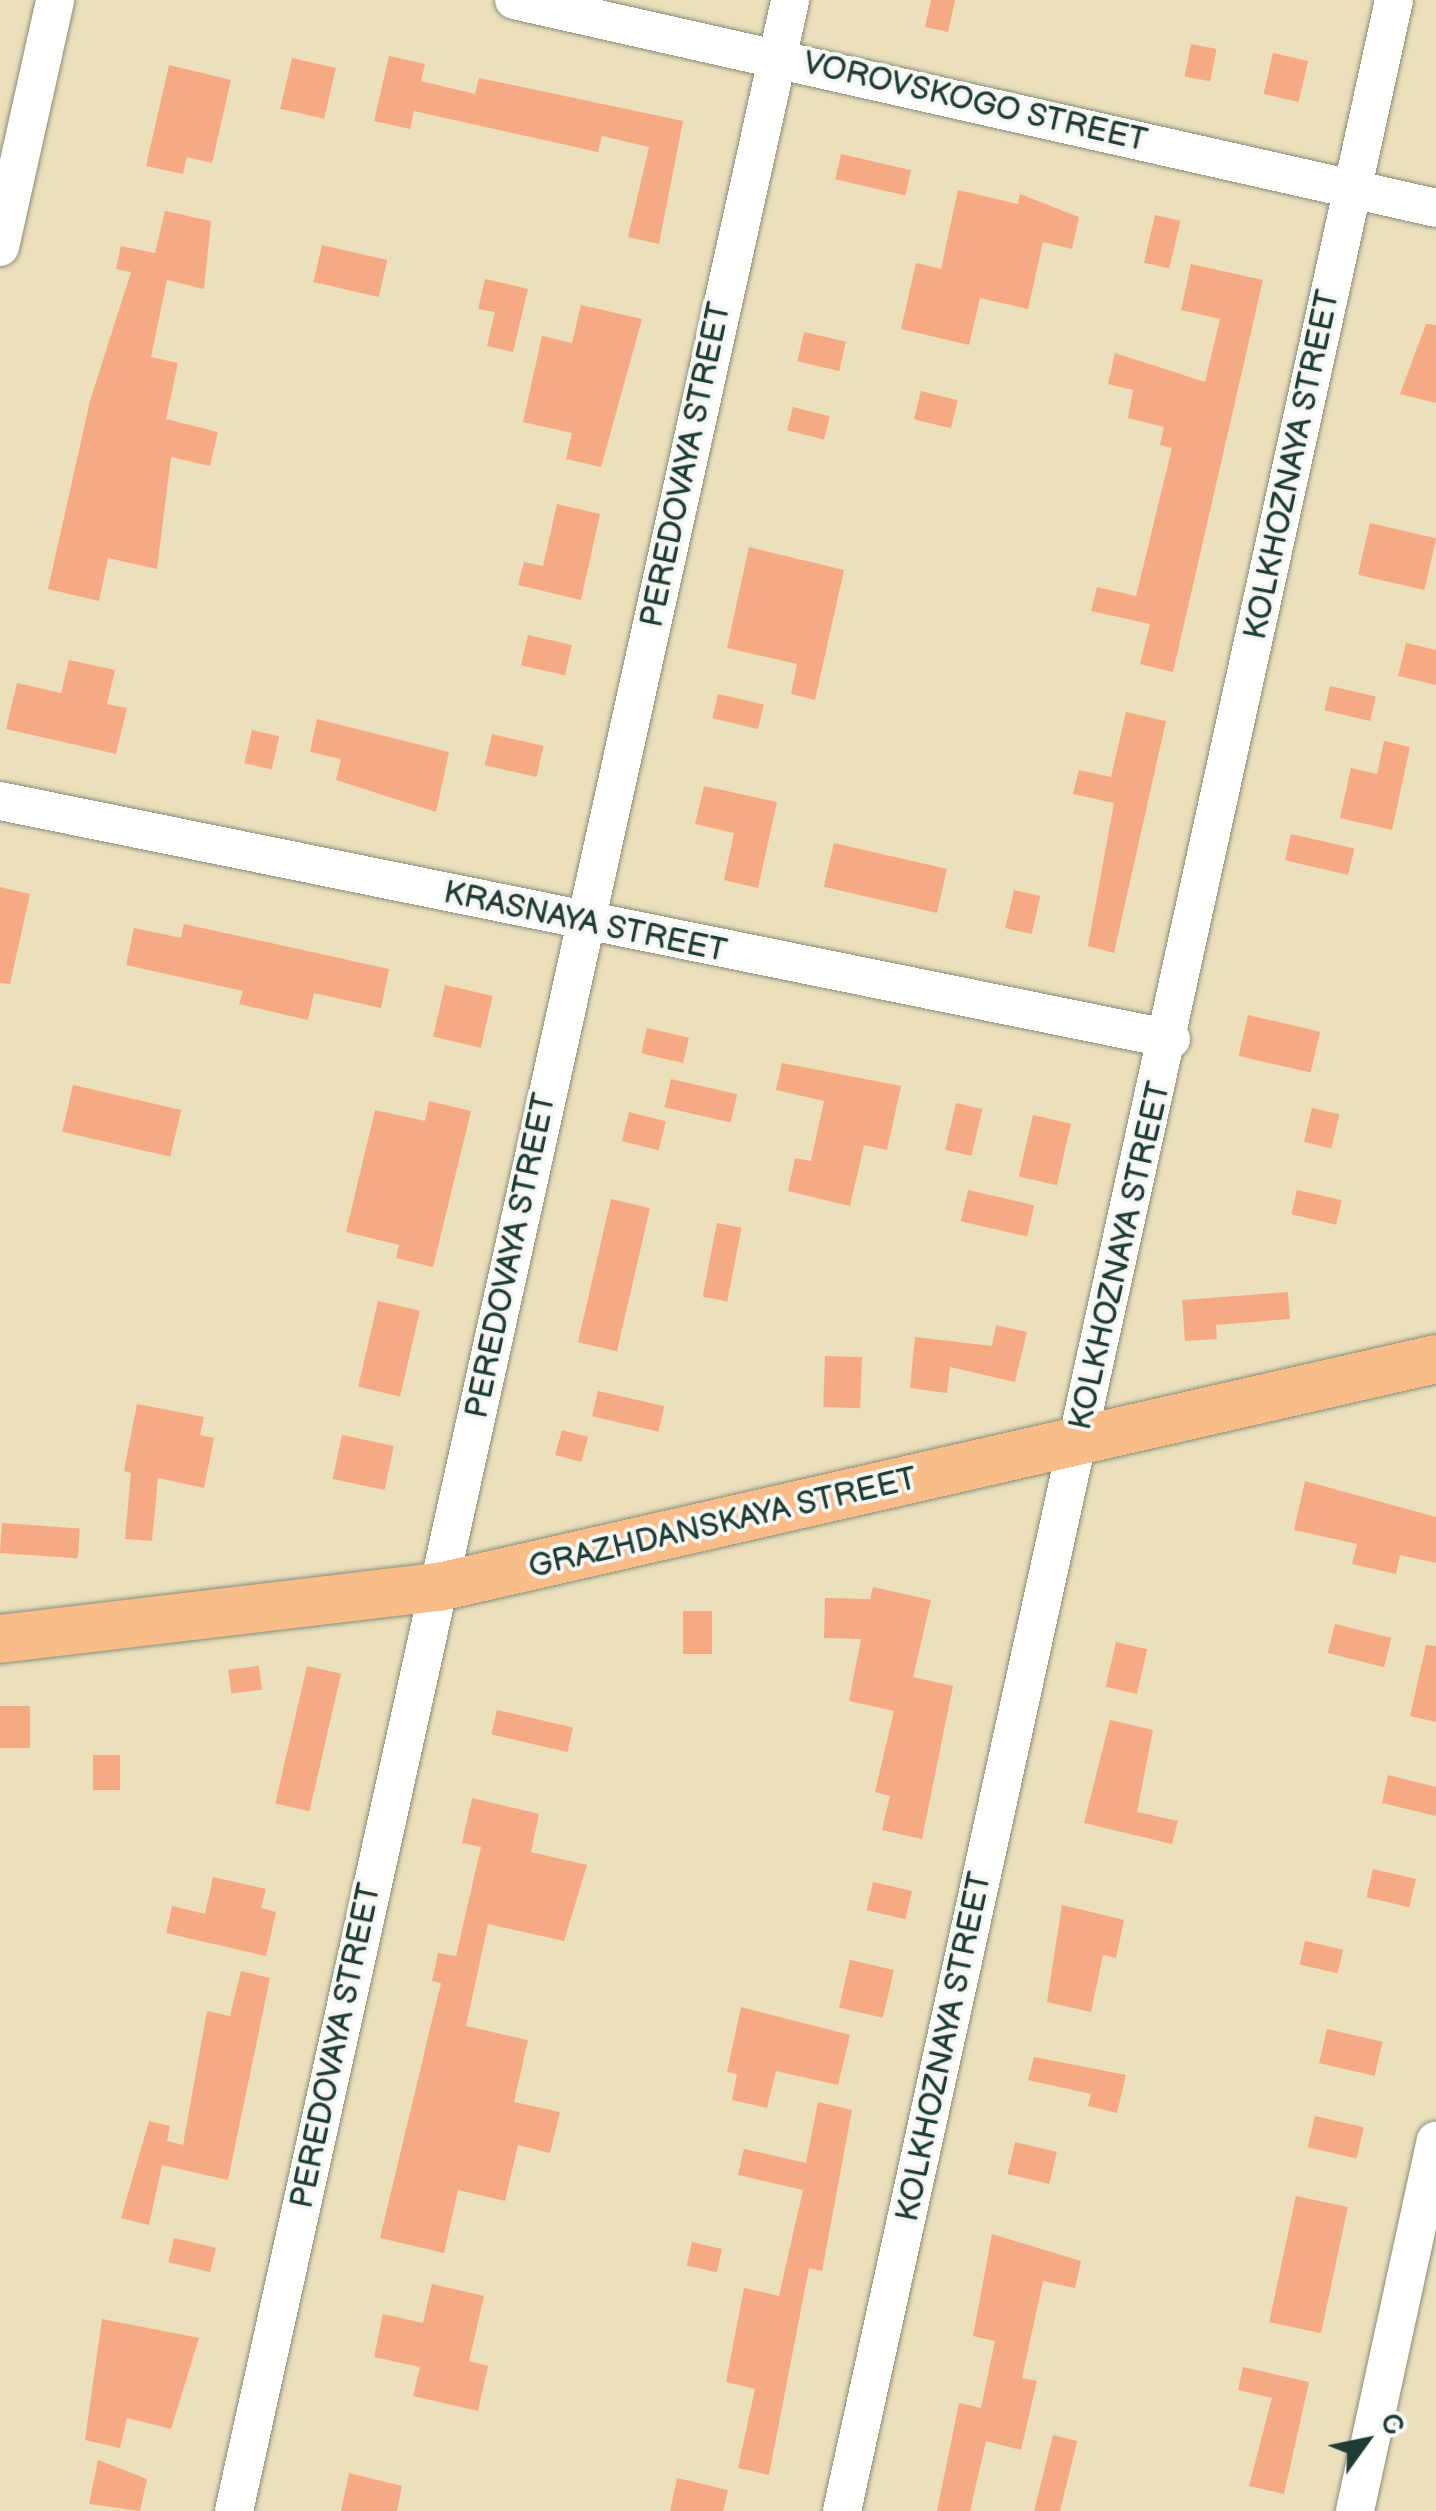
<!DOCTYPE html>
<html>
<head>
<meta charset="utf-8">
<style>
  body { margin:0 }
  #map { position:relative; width:1436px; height:2511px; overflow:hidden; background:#ebdfbc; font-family:"Balsamiq Sans",sans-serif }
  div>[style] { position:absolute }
  .building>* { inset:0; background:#f6aa84; transform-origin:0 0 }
  .roads { filter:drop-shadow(0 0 2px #858e78) drop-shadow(0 0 2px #858e78) }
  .minor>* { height:38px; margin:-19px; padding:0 19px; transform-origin:19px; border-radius:19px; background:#fff }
  .major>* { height:48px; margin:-24px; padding:0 24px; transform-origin:24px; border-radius:24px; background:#f8bd89 }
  span { translate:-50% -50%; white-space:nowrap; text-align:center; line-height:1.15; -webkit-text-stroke:8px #f6f6f2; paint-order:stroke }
  .street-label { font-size:32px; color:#1f3d34 }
  .north { position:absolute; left:1316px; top:2391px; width:100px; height:100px; -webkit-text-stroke:8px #f6f6f2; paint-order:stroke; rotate:57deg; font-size:28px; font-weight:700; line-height:40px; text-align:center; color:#1f3d34 }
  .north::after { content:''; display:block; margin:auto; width:35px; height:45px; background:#1f3d34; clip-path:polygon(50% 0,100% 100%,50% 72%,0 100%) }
</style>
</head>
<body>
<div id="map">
  <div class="building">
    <div style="clip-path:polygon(931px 0,955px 0,948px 32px,925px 27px)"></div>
    <div style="left:1191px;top:44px;width:26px;height:33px;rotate:11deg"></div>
    <div style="left:1273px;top:53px;width:36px;height:42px;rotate:13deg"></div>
    <div style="clip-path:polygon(389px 56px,425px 64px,421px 81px,475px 94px,479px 78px,683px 121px,659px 244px,628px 237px,649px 147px,602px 136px,598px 152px,414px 111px,410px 129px,374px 121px)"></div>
    <div style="left:292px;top:58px;width:45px;height:52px;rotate:13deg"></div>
    <div style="clip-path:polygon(169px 65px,231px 80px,212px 163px,187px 157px,183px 174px,146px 166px)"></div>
    <div style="left:841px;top:154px;width:72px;height:26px;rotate:13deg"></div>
    <div style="clip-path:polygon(958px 190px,1018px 204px,1020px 194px,1079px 217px,1072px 249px,1043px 242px,1028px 309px,980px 298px,969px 345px,901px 329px,916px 263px,941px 269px)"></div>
    <div style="clip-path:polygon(165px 211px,211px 221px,204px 289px,167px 280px,151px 357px,178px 363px,166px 419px,218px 432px,210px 466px,171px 457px,157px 569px,108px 558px,99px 601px,48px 589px,90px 401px,131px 272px,116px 269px,121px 246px,155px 253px)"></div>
    <div style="left:1155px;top:215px;width:26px;height:49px;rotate:13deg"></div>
    <div style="left:322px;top:245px;width:67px;height:38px;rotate:13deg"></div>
    <div style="clip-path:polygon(1191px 264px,1263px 280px,1173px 672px,1140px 664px,1150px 624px,1091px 611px,1097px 587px,1136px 596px,1172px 448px,1160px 445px,1164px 427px,1128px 418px,1133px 390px,1108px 384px,1115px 353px,1205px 382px,1220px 319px,1181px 310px)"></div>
    <div style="clip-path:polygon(485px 279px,528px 289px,513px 352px,487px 346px,495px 312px,478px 309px)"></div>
    <div style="clip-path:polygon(581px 305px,642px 319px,601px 467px,566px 459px,572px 433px,523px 422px,542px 336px,572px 343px)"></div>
    <div style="clip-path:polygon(1426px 324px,1436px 325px,1436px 403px,1400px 394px)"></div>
    <div style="left:804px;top:332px;width:43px;height:30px;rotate:13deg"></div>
    <div style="left:921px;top:391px;width:38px;height:29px;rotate:14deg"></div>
    <div style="left:793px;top:407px;width:38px;height:24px;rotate:14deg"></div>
    <div style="clip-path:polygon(557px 504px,600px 514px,581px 600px,518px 585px,524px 562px,543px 566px)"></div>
    <div style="left:1370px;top:523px;width:68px;height:53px;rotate:13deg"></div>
    <div style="clip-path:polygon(749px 547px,844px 570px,815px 700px,791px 694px,797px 664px,727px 648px)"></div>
    <div style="left:528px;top:635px;width:45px;height:31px;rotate:13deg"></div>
    <div style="clip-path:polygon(1406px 643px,1436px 650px,1436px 685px,1398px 676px)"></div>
    <div style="clip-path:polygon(69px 660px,115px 670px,107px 704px,127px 708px,116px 754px,6px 729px,17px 683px,61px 693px)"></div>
    <div style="left:1330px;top:686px;width:47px;height:25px;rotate:13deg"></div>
    <div style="left:718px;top:694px;width:47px;height:25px;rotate:13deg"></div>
    <div style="clip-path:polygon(1126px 712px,1166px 721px,1114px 953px,1088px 946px,1114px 803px,1073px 794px,1079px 770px,1111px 777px)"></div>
    <div style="clip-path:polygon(317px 719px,449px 752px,436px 812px,336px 780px,341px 759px,310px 752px)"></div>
    <div style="left:252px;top:730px;width:28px;height:34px;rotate:13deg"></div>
    <div style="left:492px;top:734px;width:53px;height:32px;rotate:13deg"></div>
    <div style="clip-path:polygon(1384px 741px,1410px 747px,1392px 830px,1340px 818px,1351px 768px,1377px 774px)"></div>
    <div style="clip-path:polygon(704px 786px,777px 802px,758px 888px,724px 880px,734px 833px,695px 824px)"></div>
    <div style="left:1291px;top:834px;width:65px;height:27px;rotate:13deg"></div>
    <div style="left:834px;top:843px;width:116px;height:45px;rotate:13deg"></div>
    <div style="clip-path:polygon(0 887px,30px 894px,10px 984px,0 983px)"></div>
    <div style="left:1014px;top:890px;width:27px;height:39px;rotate:13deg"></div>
    <div style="clip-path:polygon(184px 924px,389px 969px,381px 1008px,314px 993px,308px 1020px,239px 1004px,243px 991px,126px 965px,134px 928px,181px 938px)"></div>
    <div style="left:445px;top:985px;width:49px;height:53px;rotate:13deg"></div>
    <div style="left:1248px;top:1015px;width:74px;height:42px;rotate:13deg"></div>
    <div style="left:647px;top:1028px;width:43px;height:26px;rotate:13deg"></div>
    <div style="clip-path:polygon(782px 1063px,901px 1086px,887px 1150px,864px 1145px,850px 1206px,788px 1191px,795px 1158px,811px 1161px,824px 1101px,776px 1090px)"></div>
    <div style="left:671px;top:1079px;width:68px;height:29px;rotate:13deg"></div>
    <div style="left:73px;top:1085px;width:111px;height:48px;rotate:13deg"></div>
    <div style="clip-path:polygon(429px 1101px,471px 1111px,433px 1267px,396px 1258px,399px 1245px,346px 1232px,375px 1110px,425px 1121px)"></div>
    <div style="left:956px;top:1103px;width:27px;height:48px;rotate:13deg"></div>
    <div style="left:1312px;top:1108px;width:28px;height:35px;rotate:13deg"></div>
    <div style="left:629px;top:1112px;width:38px;height:30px;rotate:14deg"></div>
    <div style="left:1033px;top:1115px;width:39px;height:63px;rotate:13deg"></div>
    <div style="left:968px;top:1190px;width:68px;height:32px;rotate:13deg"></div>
    <div style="left:1297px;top:1190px;width:46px;height:25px;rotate:13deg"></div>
    <div style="left:611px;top:1199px;width:40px;height:147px;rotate:13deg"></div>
    <div style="left:717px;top:1223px;width:25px;height:75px;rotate:11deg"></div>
    <div style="clip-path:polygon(1288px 1292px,1290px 1319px,1216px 1325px,1217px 1339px,1185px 1341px,1182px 1300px)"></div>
    <div style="left:378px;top:1301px;width:43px;height:88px;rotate:13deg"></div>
    <div style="clip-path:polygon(996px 1325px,1027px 1332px,1015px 1382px,950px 1367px,947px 1393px,910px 1388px,915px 1337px,992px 1346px)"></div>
    <div style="left:825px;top:1356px;width:37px;height:51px;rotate:2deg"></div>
    <div style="left:598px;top:1391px;width:68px;height:26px;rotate:13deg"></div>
    <div style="clip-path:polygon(137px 1404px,204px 1417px,200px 1435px,214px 1438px,204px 1488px,158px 1478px,152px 1541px,125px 1539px,131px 1473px,124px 1471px)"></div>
    <div style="left:562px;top:1430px;width:27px;height:26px;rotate:15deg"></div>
    <div style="left:342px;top:1435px;width:53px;height:45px;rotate:12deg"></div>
    <div style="clip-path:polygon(1305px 1481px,1436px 1517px,1436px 1563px,1400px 1555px,1396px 1574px,1352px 1564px,1357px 1544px,1294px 1530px)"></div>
    <div style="left:2px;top:1523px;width:78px;height:30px;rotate:4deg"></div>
    <div style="clip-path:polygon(873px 1587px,931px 1600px,913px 1677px,953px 1686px,922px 1839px,882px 1830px,890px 1796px,875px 1792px,894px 1711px,849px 1701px,861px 1639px,824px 1638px,825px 1598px,870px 1599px)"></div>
    <div style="left:683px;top:1611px;width:29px;height:43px"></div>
    <div style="left:1335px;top:1624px;width:58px;height:30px;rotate:14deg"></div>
    <div style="left:1116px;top:1642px;width:32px;height:46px;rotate:13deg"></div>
    <div style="clip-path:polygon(1426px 1645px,1436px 1646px,1436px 1722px,1410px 1716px)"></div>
    <div style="left:259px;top:1666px;width:24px;height:31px;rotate:83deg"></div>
    <div style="left:307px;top:1666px;width:35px;height:141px;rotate:13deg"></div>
    <div style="left:0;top:1706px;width:30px;height:42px"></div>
    <div style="left:497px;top:1710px;width:78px;height:25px;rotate:13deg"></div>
    <div style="clip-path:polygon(1110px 1720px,1153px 1730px,1137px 1812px,1178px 1821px,1172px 1844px,1084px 1823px)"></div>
    <div style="left:93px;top:1755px;width:27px;height:35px"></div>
    <div style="clip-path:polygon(1388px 1775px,1436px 1787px,1436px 1816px,1382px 1803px)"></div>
    <div style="clip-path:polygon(472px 1798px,539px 1814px,531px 1852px,587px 1865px,564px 1941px,488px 1924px,466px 2026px,528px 2040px,514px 2102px,560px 2112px,550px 2153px,518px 2145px,505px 2201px,458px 2190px,444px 2253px,380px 2238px,441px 1983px,432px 1981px,438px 1953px,456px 1956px,481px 1847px,462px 1843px)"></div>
    <div style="left:1373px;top:1869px;width:44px;height:29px;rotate:13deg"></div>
    <div style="clip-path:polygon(213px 1877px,266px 1889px,261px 1908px,276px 1912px,266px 1956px,166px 1933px,172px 1906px,205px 1914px)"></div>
    <div style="left:873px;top:1882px;width:40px;height:29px;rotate:13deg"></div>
    <div style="clip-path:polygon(1062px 1905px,1124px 1920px,1116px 1958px,1103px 1955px,1091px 2012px,1047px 2002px)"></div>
    <div style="left:1305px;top:1941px;width:39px;height:24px;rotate:13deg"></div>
    <div style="left:850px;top:1960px;width:45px;height:49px;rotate:13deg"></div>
    <div style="clip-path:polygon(241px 1971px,270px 1978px,228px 2180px,162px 2165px,149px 2225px,121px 2218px,149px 2121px,170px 2126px,167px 2141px,183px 2145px,207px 2011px,230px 2016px)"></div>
    <div style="clip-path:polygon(741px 2007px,850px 2035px,838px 2085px,776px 2071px,767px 2108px,732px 2100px,737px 2074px,727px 2072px)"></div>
    <div style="left:1327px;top:2029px;width:57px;height:35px;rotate:13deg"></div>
    <div style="clip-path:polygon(1034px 2057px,1126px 2075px,1117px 2113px,1088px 2106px,1091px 2094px,1028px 2080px)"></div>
    <div style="clip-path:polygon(818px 2102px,852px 2110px,822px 2271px,809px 2268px,769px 2475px,738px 2468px,755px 2389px,726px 2382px,744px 2288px,779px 2296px,803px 2190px,738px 2175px,744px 2149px,806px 2163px)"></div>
    <div style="left:1315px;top:2116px;width:50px;height:32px;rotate:13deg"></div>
    <div style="left:1015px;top:2142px;width:43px;height:33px;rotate:13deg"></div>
    <div style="left:1296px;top:2196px;width:53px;height:129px;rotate:12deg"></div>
    <div style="clip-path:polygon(992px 2234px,1081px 2261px,1075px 2288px,1043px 2281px,1022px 2378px,1037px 2381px,1021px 2450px,986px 2441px,970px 2511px,937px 2511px,959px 2403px,981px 2408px,995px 2341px,973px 2336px)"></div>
    <div style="left:174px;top:2238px;width:43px;height:25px;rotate:13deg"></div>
    <div style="left:692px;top:2242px;width:31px;height:24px;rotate:13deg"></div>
    <div style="clip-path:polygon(432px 2284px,484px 2296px,469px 2361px,488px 2366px,478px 2411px,413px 2396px,420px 2367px,374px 2357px,383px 2314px,423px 2323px)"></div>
    <div style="clip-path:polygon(102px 2319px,199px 2338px,171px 2429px,127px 2418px,120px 2448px,85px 2440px)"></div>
    <div style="clip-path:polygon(1243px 2367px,1309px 2382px,1284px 2494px,1249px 2486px,1272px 2398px,1238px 2390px)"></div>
    <div style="left:1053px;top:2435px;width:25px;height:78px;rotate:14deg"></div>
    <div style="clip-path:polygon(98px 2460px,147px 2479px,140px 2511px,89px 2504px)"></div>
    <div style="clip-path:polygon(349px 2473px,402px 2486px,397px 2511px,341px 2511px)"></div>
    <div style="clip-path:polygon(677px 2478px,728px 2490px,723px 2511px,670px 2511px)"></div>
  </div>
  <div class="roads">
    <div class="minor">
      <div style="left:514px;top:0;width:945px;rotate:12.71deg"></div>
      <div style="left:0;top:247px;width:253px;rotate:-77.4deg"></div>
      <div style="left:0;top:801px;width:1195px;rotate:11.49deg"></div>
      <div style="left:234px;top:2511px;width:2572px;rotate:-77.51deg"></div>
      <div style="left:842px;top:2511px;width:2571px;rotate:-77.6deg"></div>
      <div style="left:1355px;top:2511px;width:379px;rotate:-77.7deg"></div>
    </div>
    <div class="major">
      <div style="left:0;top:1639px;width:442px;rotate:-6.8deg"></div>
      <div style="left:439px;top:1587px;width:1023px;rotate:-12.88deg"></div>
    </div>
  </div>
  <div class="street-label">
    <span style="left:975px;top:103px;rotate:13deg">VOROVSKOGO STREET</span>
    <span style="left:687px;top:465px;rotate:-78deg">PEREDOVAYA STREET</span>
    <span style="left:1293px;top:465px;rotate:-78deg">KOLKHOZNAYA STREET</span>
    <span style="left:585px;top:923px;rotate:12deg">KRASNAYA STREET</span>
    <span style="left:512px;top:1256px;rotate:-78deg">PEREDOVAYA STREET</span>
    <span style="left:1121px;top:1256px;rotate:-77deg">KOLKHOZNAYA STREET</span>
    <span style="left:723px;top:1524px;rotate:-13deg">GRAZHDANSKAYA STREET</span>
    <span style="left:337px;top:2046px;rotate:-78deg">PEREDOVAYA STREET</span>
    <span style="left:945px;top:2047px;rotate:-78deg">KOLKHOZNAYA STREET</span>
  </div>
  <div class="north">С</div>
</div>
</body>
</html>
